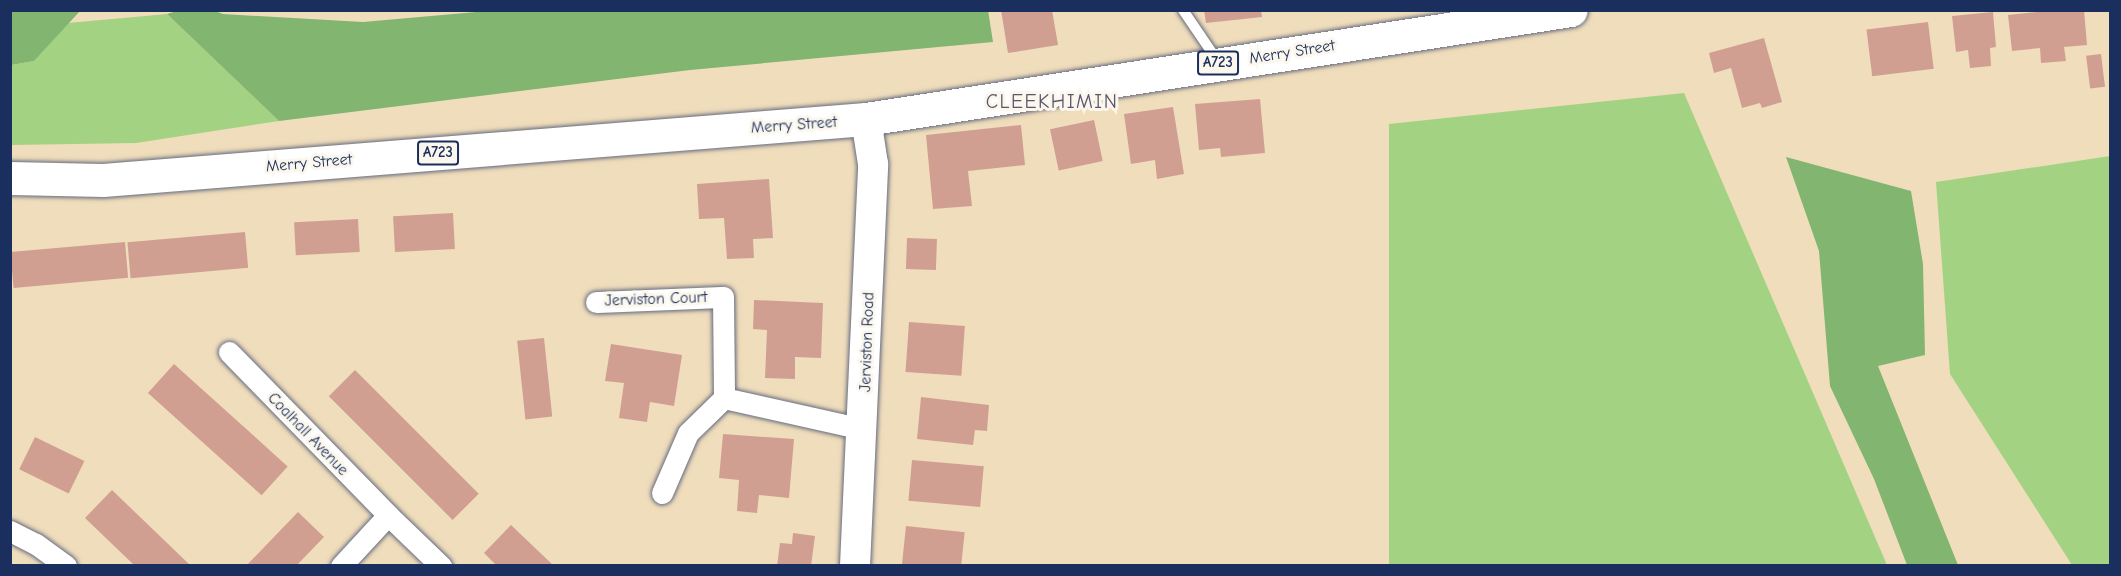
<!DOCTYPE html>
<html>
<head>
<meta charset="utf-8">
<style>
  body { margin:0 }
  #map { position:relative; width:2121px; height:576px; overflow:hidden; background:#f0ddbc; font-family:"Comic Neue",sans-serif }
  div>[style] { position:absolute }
  .green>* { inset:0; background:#a3d382 }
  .forest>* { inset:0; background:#82b570 }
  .building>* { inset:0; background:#d19f92; transform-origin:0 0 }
  .roads { filter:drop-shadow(0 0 2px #666c7f) drop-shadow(0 0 2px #666c7f) }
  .service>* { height:10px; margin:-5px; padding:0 5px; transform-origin:5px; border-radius:5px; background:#fff }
  .minor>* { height:21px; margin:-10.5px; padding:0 10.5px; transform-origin:10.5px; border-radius:10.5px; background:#fff }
  .secondary>* { height:30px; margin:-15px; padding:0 15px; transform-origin:15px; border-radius:15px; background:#fff }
  .primary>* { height:33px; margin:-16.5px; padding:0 16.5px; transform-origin:16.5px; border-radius:16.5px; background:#fff }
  span { translate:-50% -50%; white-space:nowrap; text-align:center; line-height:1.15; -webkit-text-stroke:6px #fbf7ec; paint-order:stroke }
  .shield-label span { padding:2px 4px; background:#fbf7ec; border:2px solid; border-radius:4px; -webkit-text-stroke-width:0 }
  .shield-label { font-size:15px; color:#1b2f5e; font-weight:700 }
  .street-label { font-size:16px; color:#1b2f5e }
  .quarter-label { font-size:20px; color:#5b5670; letter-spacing:1.5px }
  .frame { position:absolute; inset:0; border:12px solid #1b2f5e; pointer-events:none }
</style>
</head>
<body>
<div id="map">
  <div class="green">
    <div style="clip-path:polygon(167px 14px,279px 121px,136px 143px,11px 145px,11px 65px,34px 61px,68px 23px)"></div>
    <div style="clip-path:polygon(1684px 93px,1887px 565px,1389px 565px,1389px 124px)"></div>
    <div style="clip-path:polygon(2110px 156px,2110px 565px,2072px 565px,1950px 374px,1936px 182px)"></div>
  </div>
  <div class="forest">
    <div style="clip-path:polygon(11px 10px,80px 10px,80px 11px,34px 61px,11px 65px)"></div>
    <div style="clip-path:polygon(215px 11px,223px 14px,363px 22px,499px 10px,988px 10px,993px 42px,690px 70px,279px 121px,167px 14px,177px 11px)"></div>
    <div style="clip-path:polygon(1786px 157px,1911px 191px,1923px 264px,1925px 355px,1878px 366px,1958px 565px,1907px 565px,1874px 479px,1830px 386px,1819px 251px)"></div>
  </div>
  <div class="building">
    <div style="clip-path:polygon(1001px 10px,1052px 10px,1058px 45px,1008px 53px)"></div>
    <div style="clip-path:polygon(1204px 10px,1261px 10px,1262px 17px,1206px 23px)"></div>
    <div style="clip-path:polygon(2056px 10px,2084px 10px,2087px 45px,2064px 47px,2066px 61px,2041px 63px,2040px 48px,2012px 51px,2008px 15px)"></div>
    <div style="clip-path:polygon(1993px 12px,1996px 47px,1990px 48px,1991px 66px,1970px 68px,1968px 50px,1956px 52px,1952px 16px)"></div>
    <div style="left:1928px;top:22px;width:47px;height:62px;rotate:83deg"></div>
    <div style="clip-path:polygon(1764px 38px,1782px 102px,1762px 108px,1760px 103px,1742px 108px,1731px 68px,1714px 73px,1709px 53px)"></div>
    <div style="left:2101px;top:54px;width:33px;height:15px;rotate:83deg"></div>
    <div style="clip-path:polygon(1260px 99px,1265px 153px,1221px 157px,1220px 148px,1199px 150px,1195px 104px)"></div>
    <div style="clip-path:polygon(1173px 107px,1184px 174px,1157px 179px,1155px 160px,1131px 164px,1124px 114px)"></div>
    <div style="left:1094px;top:120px;width:42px;height:45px;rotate:78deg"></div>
    <div style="clip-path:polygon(1021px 125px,1025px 165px,968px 171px,972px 206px,933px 209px,926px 135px)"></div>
    <div style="clip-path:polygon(769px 179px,773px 238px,753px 239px,754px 258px,727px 259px,724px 218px,699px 219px,697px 184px)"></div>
    <div style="left:453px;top:213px;width:36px;height:60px;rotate:87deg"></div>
    <div style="left:358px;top:219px;width:33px;height:64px;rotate:87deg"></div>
    <div style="left:245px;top:232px;width:36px;height:118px;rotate:85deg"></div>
    <div style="left:907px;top:238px;width:30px;height:31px;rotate:2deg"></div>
    <div style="left:125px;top:242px;width:36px;height:115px;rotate:85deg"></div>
    <div style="clip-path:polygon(754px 300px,823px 303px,821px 358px,795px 357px,795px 379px,765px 378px,767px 330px,753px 329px)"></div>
    <div style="left:909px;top:322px;width:56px;height:50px;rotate:4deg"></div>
    <div style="left:544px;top:338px;width:79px;height:27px;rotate:84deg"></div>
    <div style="clip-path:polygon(611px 344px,682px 355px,674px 406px,650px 402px,647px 422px,619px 418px,624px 383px,605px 381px)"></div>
    <div style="left:174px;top:364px;width:153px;height:39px;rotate:42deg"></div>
    <div style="left:355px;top:370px;width:175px;height:37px;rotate:45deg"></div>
    <div style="clip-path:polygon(921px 397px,989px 405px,987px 431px,975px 430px,973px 445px,917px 439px)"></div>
    <div style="clip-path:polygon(723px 434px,794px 439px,789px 498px,759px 495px,757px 513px,737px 511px,739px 480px,719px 478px)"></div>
    <div style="left:35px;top:437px;width:55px;height:36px;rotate:26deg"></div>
    <div style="left:912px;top:460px;width:72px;height:41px;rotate:5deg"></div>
    <div style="clip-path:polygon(112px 490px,191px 566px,135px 566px,85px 518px)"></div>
    <div style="clip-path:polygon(298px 512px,324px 537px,296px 566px,246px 566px)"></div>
    <div style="clip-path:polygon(511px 525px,554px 566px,497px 566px,484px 553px)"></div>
    <div style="left:906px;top:526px;width:59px;height:39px;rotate:6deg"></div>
    <div style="clip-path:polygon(793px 533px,815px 536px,811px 566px,777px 566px,780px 543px,792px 544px)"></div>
  </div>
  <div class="roads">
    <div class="service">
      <div style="left:1183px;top:10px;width:60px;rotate:55.8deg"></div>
    </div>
    <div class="minor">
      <div style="left:596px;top:302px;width:127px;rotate:-2.3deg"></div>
      <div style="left:723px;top:297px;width:101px;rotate:89.4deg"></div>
      <div style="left:724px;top:398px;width:142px;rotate:12.6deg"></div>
      <div style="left:229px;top:352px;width:228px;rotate:45.7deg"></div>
      <div style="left:388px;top:515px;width:74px;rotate:43.9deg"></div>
      <div style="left:662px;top:493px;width:65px;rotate:-66.6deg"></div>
      <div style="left:688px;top:433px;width:50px;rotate:-44.2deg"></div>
      <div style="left:10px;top:531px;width:29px;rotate:27deg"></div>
      <div style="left:36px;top:544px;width:37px;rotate:36deg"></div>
      <div style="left:341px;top:566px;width:69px;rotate:-47.3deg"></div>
    </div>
    <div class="secondary">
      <div style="left:855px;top:566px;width:402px;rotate:-87.4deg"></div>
      <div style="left:873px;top:164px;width:46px;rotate:-98.8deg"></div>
    </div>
    <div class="primary">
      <div style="left:10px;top:178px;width:93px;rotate:1.2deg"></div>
      <div style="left:103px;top:180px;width:765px;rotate:-4.57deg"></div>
      <div style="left:866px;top:119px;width:713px;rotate:-8.79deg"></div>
    </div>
  </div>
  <div class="shield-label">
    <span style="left:1218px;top:63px">A723</span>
    <span style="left:438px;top:153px">A723</span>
  </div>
  <div class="street-label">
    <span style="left:1292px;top:52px;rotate:-9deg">Merry Street</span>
    <span style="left:794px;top:125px;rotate:-4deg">Merry Street</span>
    <span style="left:309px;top:163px;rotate:-5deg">Merry Street</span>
    <span style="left:656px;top:299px;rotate:-2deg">Jerviston Court</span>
    <span style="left:867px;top:342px;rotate:-88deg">Jerviston Road</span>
    <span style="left:308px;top:434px;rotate:46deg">Coalhall Avenue</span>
  </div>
  <div class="quarter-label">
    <span style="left:1052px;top:101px">CLEEKHIMIN</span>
  </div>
  <div class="frame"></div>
</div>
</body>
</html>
